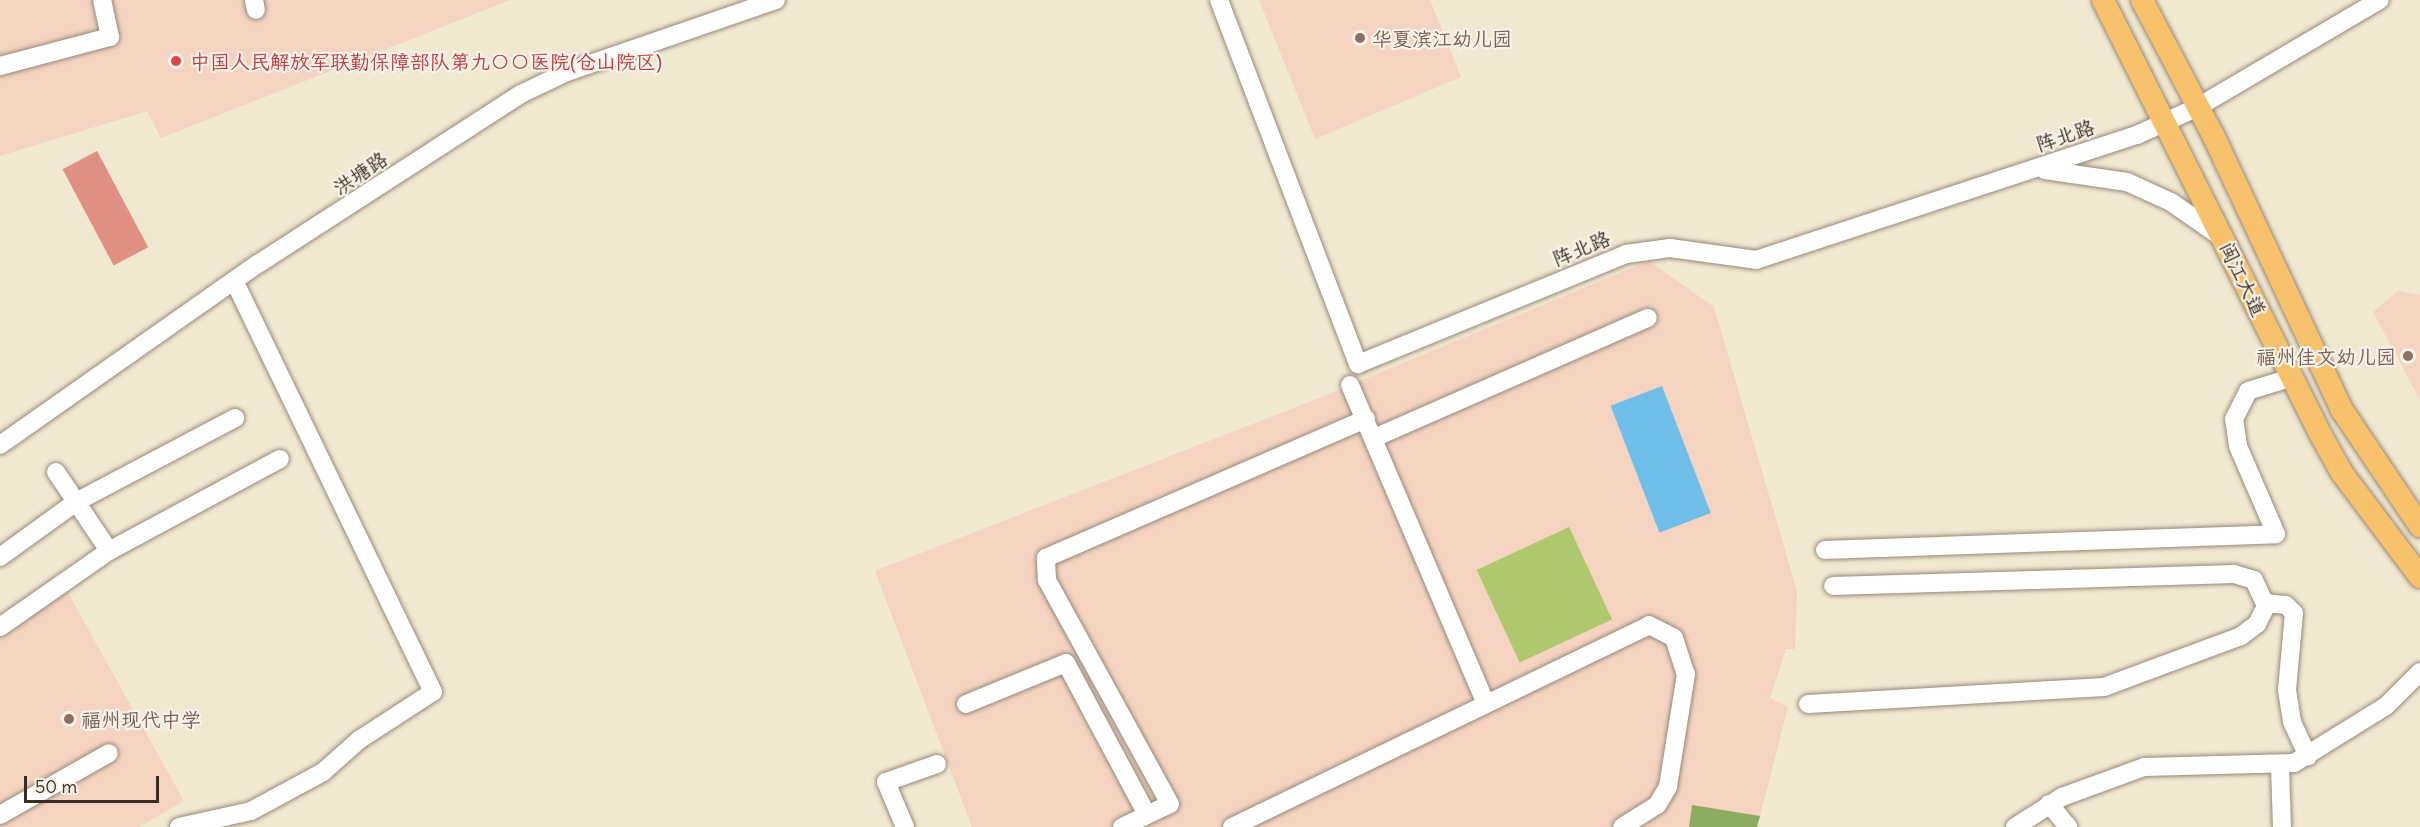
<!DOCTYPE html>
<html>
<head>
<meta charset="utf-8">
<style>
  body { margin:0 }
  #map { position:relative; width:2420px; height:827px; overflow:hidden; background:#f1e8d1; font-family:Delius,"LXGW WenKai TC",sans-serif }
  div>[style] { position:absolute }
  .built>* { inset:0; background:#f5d3c1 }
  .green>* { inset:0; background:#afc86e; transform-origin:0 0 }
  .forest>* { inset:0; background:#8bac61 }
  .water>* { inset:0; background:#6fbee9; transform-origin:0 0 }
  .building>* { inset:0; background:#e08f83; transform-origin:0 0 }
  .roads { filter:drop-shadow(0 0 2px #968978) drop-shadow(0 0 2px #968978) }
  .minor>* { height:18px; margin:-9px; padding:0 9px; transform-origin:9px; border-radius:9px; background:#fff }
  .major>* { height:22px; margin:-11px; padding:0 11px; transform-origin:11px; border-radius:11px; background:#f7c06b }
  .dots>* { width:16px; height:16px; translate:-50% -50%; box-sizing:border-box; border:3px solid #f7f3e8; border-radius:50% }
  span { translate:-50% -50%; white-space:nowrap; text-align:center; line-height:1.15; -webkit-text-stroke:4.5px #f7f3e8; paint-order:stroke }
  .education-label { font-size:20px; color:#785e54 }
  .left { translate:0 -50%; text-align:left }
  .right { translate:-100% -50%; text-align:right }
  .health-label { font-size:20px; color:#be3a42 }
  .street-label { font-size:20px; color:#3b2a1e }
  .scale { position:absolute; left:24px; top:776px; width:135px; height:27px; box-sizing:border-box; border:3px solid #3b2a1e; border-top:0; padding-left:8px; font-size:18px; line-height:21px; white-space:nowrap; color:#3b2a1e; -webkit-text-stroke:4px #f7f3e8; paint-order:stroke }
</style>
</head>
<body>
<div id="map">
  <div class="built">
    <div style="clip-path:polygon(0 0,510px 0,161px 138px,147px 111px,0 156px)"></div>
    <div style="clip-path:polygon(1259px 0,1430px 0,1461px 77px,1315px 139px)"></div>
    <div style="clip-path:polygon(1649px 261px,1714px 307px,1797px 591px,1795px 649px,1786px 649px,1770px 698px,1788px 707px,1760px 816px,1692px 806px,1689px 827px,972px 827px,875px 571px,1309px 402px)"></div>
    <div style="clip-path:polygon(2398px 291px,2420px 295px,2420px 400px,2373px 312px)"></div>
    <div style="clip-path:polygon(67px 591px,184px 801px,139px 827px,0 827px,0 637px)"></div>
  </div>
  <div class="green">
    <div style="left:1569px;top:527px;width:102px;height:102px;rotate:65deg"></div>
  </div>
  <div class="forest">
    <div style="clip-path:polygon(1692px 805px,1760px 816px,1757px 827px,1689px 827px)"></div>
  </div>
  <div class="water">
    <div style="left:1662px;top:386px;width:136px;height:55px;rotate:69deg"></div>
  </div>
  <div class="building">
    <div style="left:97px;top:151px;width:109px;height:39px;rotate:62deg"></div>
  </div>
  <div class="roads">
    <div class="minor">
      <div style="left:254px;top:0;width:10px;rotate:79deg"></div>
      <div style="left:1219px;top:0;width:390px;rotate:69.1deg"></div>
      <div style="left:1358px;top:364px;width:290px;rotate:-22.3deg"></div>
      <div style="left:1626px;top:254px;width:44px;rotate:-7.8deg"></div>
      <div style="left:1670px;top:248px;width:87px;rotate:7.9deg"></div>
      <div style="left:1756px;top:260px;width:401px;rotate:-18.2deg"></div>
      <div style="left:2137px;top:135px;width:67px;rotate:-24.7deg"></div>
      <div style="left:2198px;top:107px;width:211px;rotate:-30.5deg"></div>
      <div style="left:0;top:66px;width:114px;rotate:-14.8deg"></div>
      <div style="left:110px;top:37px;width:38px;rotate:-102deg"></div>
      <div style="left:2045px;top:170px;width:83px;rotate:8.3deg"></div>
      <div style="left:2127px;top:182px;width:48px;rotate:24.4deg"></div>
      <div style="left:2171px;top:202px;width:60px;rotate:34.8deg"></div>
      <div style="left:1350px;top:385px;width:344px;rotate:66.9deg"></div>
      <div style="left:1374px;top:438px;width:299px;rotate:-23.7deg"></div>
      <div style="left:0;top:445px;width:315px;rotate:-35.1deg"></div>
      <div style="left:258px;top:264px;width:313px;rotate:-32.9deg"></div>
      <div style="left:521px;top:94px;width:51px;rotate:-25.6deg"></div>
      <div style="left:567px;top:72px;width:221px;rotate:-19deg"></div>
      <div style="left:56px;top:472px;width:95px;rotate:56.1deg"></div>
      <div style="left:1825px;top:550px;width:451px;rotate:-2deg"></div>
      <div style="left:2276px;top:534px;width:96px;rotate:-113.4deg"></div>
      <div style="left:2238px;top:446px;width:27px;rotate:-98deg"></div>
      <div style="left:2234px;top:419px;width:31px;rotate:-63deg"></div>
      <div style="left:2248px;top:391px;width:44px;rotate:-17.2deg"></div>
      <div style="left:0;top:557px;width:94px;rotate:-35.9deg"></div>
      <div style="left:76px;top:502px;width:180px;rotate:-27.8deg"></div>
      <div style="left:2266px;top:603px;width:20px;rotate:6deg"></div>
      <div style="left:2286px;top:605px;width:11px;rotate:45deg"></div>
      <div style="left:2294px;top:613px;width:77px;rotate:95.2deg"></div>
      <div style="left:2287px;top:690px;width:32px;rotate:81deg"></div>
      <div style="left:2292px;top:722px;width:38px;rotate:65deg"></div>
      <div style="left:0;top:627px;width:133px;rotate:-34.9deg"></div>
      <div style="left:109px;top:551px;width:194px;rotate:-28.3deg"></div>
      <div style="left:966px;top:704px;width:108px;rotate:-22.3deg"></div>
      <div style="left:1066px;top:663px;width:172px;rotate:61.9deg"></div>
      <div style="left:1808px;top:704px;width:296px;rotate:-3.3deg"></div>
      <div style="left:2104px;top:687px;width:146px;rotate:-20.4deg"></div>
      <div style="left:2241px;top:636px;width:20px;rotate:-37deg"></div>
      <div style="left:2257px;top:624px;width:20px;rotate:-63deg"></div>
      <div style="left:2266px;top:606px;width:29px;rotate:-115deg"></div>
      <div style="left:2254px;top:580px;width:21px;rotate:-163deg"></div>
      <div style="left:2234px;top:574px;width:401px;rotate:178.3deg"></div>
      <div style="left:2280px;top:765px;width:62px;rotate:88.2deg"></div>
      <div style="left:2049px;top:804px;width:30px;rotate:50deg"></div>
      <div style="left:0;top:815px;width:125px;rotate:-29.6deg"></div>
      <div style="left:179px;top:827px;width:74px;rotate:-12.5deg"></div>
      <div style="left:251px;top:811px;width:82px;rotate:-28.4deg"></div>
      <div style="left:323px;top:772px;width:48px;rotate:-41.6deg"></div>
      <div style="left:359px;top:740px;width:88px;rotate:-33deg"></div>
      <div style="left:433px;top:692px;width:457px;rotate:-115.8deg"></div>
      <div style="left:905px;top:827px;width:49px;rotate:-112.9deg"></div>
      <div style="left:886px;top:782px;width:54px;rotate:-19.4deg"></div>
      <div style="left:1122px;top:827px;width:53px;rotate:-25.6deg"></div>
      <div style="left:1170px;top:804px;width:256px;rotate:-118.8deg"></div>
      <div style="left:1047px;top:580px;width:22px;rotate:-93deg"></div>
      <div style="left:1046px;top:558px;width:349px;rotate:-23.5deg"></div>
      <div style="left:1232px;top:827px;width:463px;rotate:-25.8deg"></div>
      <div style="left:1649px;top:625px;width:28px;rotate:27deg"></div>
      <div style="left:1674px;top:638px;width:38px;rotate:72deg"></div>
      <div style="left:1686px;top:674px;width:114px;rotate:99.1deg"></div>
      <div style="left:1668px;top:787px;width:21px;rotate:121deg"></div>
      <div style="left:1657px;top:805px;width:41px;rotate:147.8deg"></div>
      <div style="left:2015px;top:827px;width:56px;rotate:-32.6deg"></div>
      <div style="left:2062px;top:797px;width:87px;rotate:-20.1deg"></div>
      <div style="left:2144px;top:767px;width:150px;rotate:-1.5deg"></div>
      <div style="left:2294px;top:763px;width:108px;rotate:-31.8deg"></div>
      <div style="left:2386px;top:706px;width:48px;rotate:-45deg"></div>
    </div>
    <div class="major">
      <div style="left:2103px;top:0;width:489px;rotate:63.4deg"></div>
      <div style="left:2322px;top:437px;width:41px;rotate:60.9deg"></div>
      <div style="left:2342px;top:473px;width:130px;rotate:53.1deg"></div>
      <div style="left:2142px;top:0;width:155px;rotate:62.3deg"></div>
      <div style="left:2214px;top:137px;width:302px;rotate:64.9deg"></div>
      <div style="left:2342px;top:410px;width:140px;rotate:56.1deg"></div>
    </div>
  </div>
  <div class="dots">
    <div style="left:1360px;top:38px;background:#8d6e63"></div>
    <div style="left:176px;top:61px;background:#e0444e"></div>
    <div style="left:2408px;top:356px;background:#8d6e63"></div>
    <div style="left:69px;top:719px;background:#8d6e63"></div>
  </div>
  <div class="education-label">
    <span class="left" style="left:1372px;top:38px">华夏滨江幼儿园</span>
    <span class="right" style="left:2396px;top:356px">福州佳文幼儿园</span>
    <span class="left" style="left:81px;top:719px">福州现代中学</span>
  </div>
  <div class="health-label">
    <span class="left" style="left:190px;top:61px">中国人民解放军联勤保障部队第九〇〇医院(仓山院区)</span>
  </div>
  <div class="street-label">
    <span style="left:2065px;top:135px;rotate:-18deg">阵北路</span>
    <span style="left:360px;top:173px;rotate:-34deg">洪塘路</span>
    <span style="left:1581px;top:248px;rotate:-22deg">阵北路</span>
    <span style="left:2243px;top:279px;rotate:64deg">闽江大道</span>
  </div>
  <div class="scale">50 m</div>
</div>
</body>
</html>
